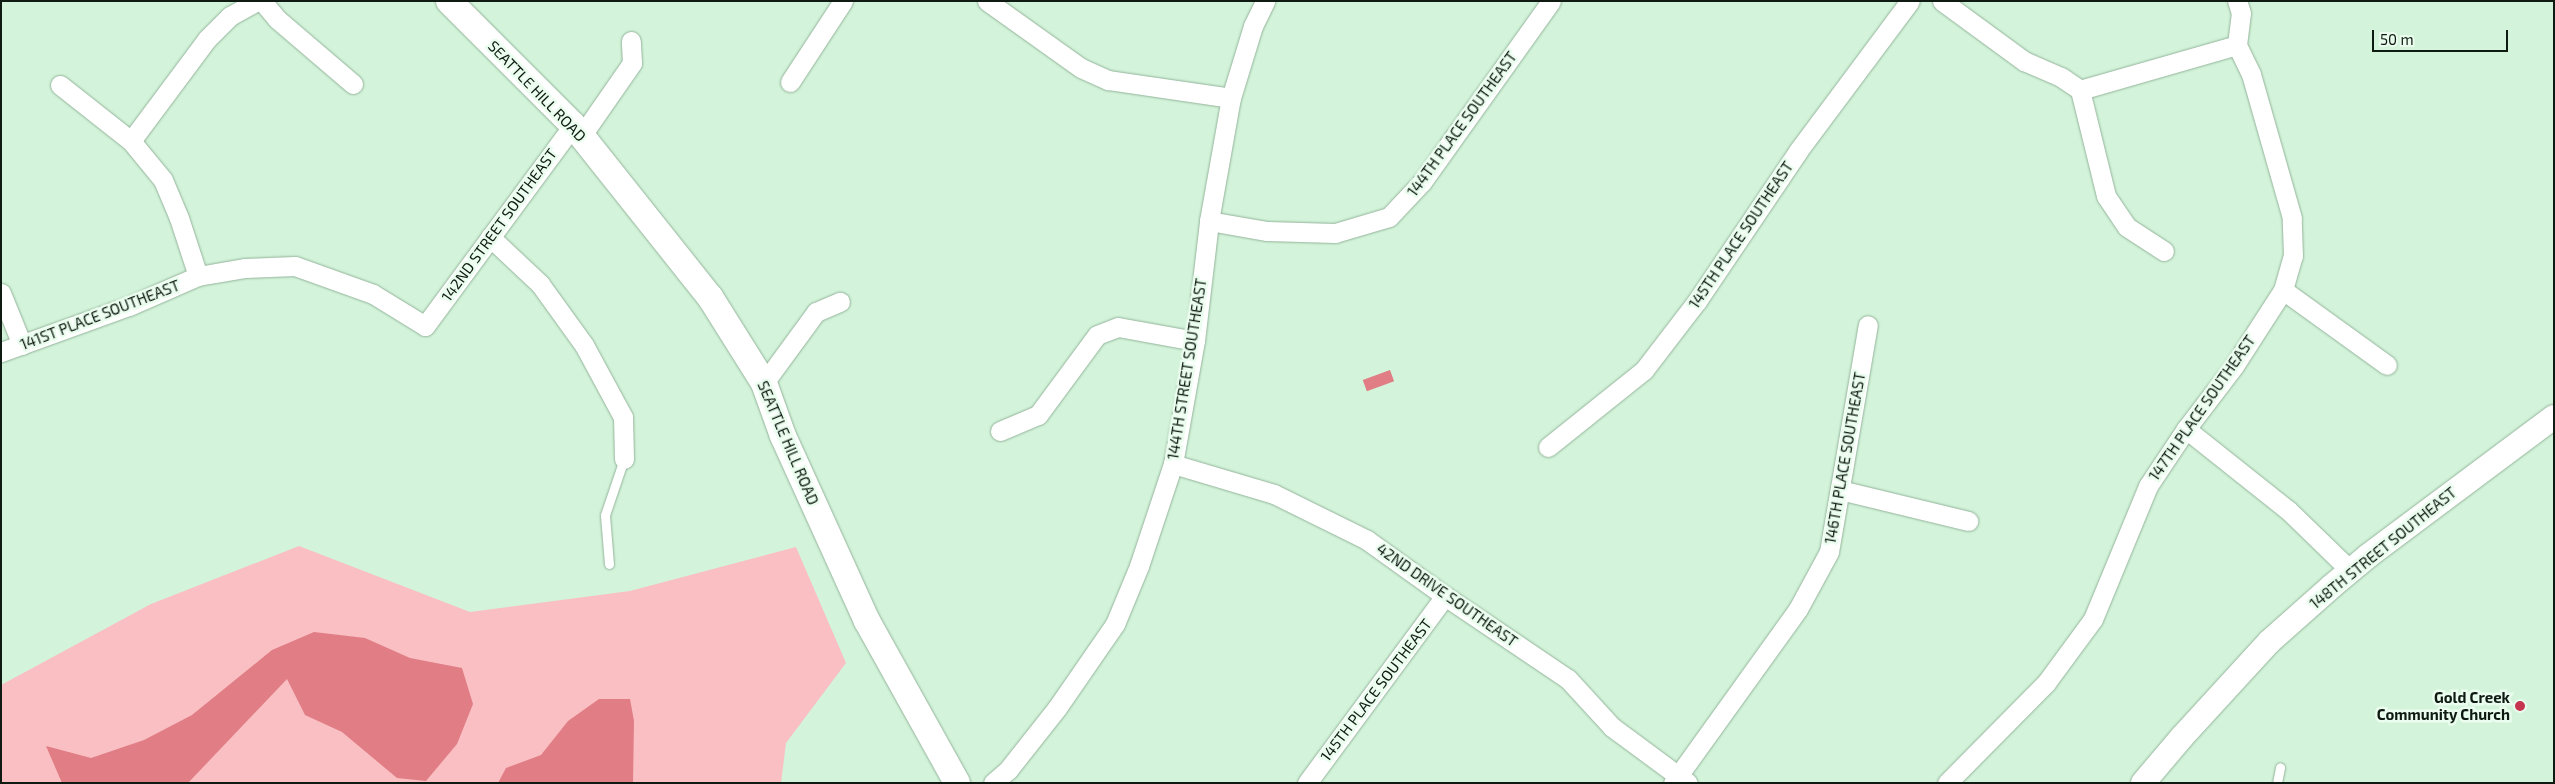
<!DOCTYPE html>
<html>
<head>
<meta charset="utf-8">
<style>
  body { margin:0 }
  #map { position:relative; width:2555px; height:784px; overflow:hidden; background:#d3f4da; font-family:"Exo 2",sans-serif }
  div>[style] { position:absolute }
  .green>* { inset:0; background:#f9bfc2 }
  .water>* { inset:0; background:#e07d85; transform-origin:0 0 }
  .roads { filter:drop-shadow(0 0 1px #94b39b) drop-shadow(0 0 1px #94b39b) }
  .service>* { height:9px; margin:-4.5px; padding:0 4.5px; transform-origin:4.5px; border-radius:4.5px; background:#fff }
  .minor>* { height:19px; margin:-9.5px; padding:0 9.5px; transform-origin:9.5px; border-radius:9.5px; background:#fff }
  .tertiary>* { height:24px; margin:-12px; padding:0 12px; transform-origin:12px; border-radius:12px; background:#fff }
  .secondary>* { height:26px; margin:-13px; padding:0 13px; transform-origin:13px; border-radius:13px; background:#fff }
  .dots>* { width:14px; height:14px; translate:-50% -50%; box-sizing:border-box; border:2px solid #eafdee; border-radius:50% }
  span { translate:-50% -50%; white-space:nowrap; text-align:center; line-height:1.15; -webkit-text-stroke:5px #eafdee; paint-order:stroke }
  .street-label { font-size:15px; color:#0f1b12 }
  .poi-label { font-size:15px; color:#0f1b12; font-weight:700 }
  .right { translate:-100% -50%; text-align:right }
  .frame { position:absolute; inset:0; border:2px solid #0f1b12; pointer-events:none }
  .scale { position:absolute; left:2372px; top:30px; width:136px; height:22px; box-sizing:border-box; border:2px solid #0f1b12; border-top:0; padding-left:6px; font-size:15px; line-height:18px; white-space:nowrap; color:#0f1b12; -webkit-text-stroke:4px #eafdee; paint-order:stroke }
</style>
</head>
<body>
<div id="map">
  <div class="green">
    <div style="clip-path:polygon(299px 546px,470px 612px,630px 591px,796px 547px,846px 663px,786px 743px,781px 783px,1px 783px,1px 685px,151px 604px)"></div>
  </div>
  <div class="water">
    <div style="left:1390px;top:370px;width:12px;height:29px;rotate:70deg"></div>
    <div style="clip-path:polygon(314px 632px,365px 638px,410px 658px,462px 668px,473px 704px,457px 744px,426px 781px,397px 778px,342px 732px,305px 715px,287px 679px,188px 783px,62px 783px,46px 746px,91px 758px,144px 740px,192px 715px,272px 650px)"></div>
    <div style="clip-path:polygon(599px 699px,630px 699px,634px 721px,633px 783px,498px 783px,506px 768px,541px 755px,568px 721px)"></div>
  </div>
  <div class="roads">
    <div class="service">
      <div style="left:609px;top:564px;width:49px;rotate:-94.7deg"></div>
      <div style="left:605px;top:515px;width:59px;rotate:-71.3deg"></div>
      <div style="left:2277px;top:783px;width:16px;rotate:-79deg"></div>
    </div>
    <div class="minor">
      <div style="left:262px;top:1px;width:23px;rotate:50deg"></div>
      <div style="left:277px;top:19px;width:100px;rotate:40.5deg"></div>
      <div style="left:987px;top:1px;width:115px;rotate:35.5deg"></div>
      <div style="left:1081px;top:68px;width:30px;rotate:24deg"></div>
      <div style="left:1108px;top:80px;width:124px;rotate:8.3deg"></div>
      <div style="left:1942px;top:1px;width:102px;rotate:36.2deg"></div>
      <div style="left:2024px;top:61px;width:40px;rotate:23.4deg"></div>
      <div style="left:2061px;top:77px;width:23px;rotate:34deg"></div>
      <div style="left:2080px;top:90px;width:163px;rotate:-16deg"></div>
      <div style="left:2237px;top:45px;width:32px;rotate:-83deg"></div>
      <div style="left:2241px;top:13px;width:13px;rotate:-108deg"></div>
      <div style="left:790px;top:82px;width:97px;rotate:-56.8deg"></div>
      <div style="left:60px;top:85px;width:90px;rotate:38.3deg"></div>
      <div style="left:131px;top:141px;width:50px;rotate:50.6deg"></div>
      <div style="left:163px;top:180px;width:41px;rotate:67.2deg"></div>
      <div style="left:179px;top:218px;width:61px;rotate:71.9deg"></div>
      <div style="left:2080px;top:90px;width:109px;rotate:76.2deg"></div>
      <div style="left:2106px;top:196px;width:37px;rotate:56deg"></div>
      <div style="left:2127px;top:227px;width:44px;rotate:33deg"></div>
      <div style="left:582px;top:135px;width:88px;rotate:-55.2deg"></div>
      <div style="left:632px;top:63px;width:22px;rotate:-93deg"></div>
      <div style="left:131px;top:141px;width:127px;rotate:-53.3deg"></div>
      <div style="left:207px;top:39px;width:33px;rotate:-45deg"></div>
      <div style="left:230px;top:16px;width:31px;rotate:-29deg"></div>
      <div style="left:1209px;top:221px;width:59px;rotate:9.8deg"></div>
      <div style="left:1267px;top:231px;width:68px;rotate:1.7deg"></div>
      <div style="left:1335px;top:233px;width:56px;rotate:-16.5deg"></div>
      <div style="left:1389px;top:217px;width:48px;rotate:-46.7deg"></div>
      <div style="left:1422px;top:182px;width:222px;rotate:-54.5deg"></div>
      <div style="left:490px;top:237px;width:69px;rotate:43.2deg"></div>
      <div style="left:540px;top:284px;width:75px;rotate:54.2deg"></div>
      <div style="left:584px;top:345px;width:82px;rotate:61.6deg"></div>
      <div style="left:623px;top:417px;width:42px;rotate:88.6deg"></div>
      <div style="left:2283px;top:290px;width:128px;rotate:35.8deg"></div>
      <div style="left:1px;top:293px;width:56px;rotate:68deg"></div>
      <div style="left:1px;top:352px;width:136px;rotate:-19.8deg"></div>
      <div style="left:129px;top:306px;width:75px;rotate:-23.5deg"></div>
      <div style="left:198px;top:276px;width:48px;rotate:-9.7deg"></div>
      <div style="left:245px;top:268px;width:50px;rotate:-2.3deg"></div>
      <div style="left:295px;top:266px;width:83px;rotate:19.7deg"></div>
      <div style="left:373px;top:294px;width:61px;rotate:31.6deg"></div>
      <div style="left:425px;top:326px;width:250px;rotate:-53.6deg"></div>
      <div style="left:764px;top:383px;width:88px;rotate:-53.8deg"></div>
      <div style="left:816px;top:312px;width:26px;rotate:-23deg"></div>
      <div style="left:2186px;top:429px;width:130px;rotate:38.5deg"></div>
      <div style="left:2288px;top:510px;width:86px;rotate:44.1deg"></div>
      <div style="left:1000px;top:431px;width:41px;rotate:-22.8deg"></div>
      <div style="left:1038px;top:415px;width:99px;rotate:-53.6deg"></div>
      <div style="left:1097px;top:335px;width:22px;rotate:-21deg"></div>
      <div style="left:1118px;top:327px;width:78px;rotate:10.3deg"></div>
      <div style="left:1548px;top:447px;width:123px;rotate:-38.7deg"></div>
      <div style="left:1644px;top:370px;width:87px;rotate:-52.5deg"></div>
      <div style="left:1697px;top:301px;width:181px;rotate:-56deg"></div>
      <div style="left:1798px;top:151px;width:187px;rotate:-53.3deg"></div>
      <div style="left:1173px;top:464px;width:105px;rotate:16.5deg"></div>
      <div style="left:1274px;top:494px;width:104px;rotate:26.3deg"></div>
      <div style="left:1367px;top:540px;width:96px;rotate:35.7deg"></div>
      <div style="left:1445px;top:596px;width:148px;rotate:34deg"></div>
      <div style="left:1568px;top:679px;width:65px;rotate:47.5deg"></div>
      <div style="left:1612px;top:727px;width:94px;rotate:36.4deg"></div>
      <div style="left:1840px;top:490px;width:132px;rotate:13.6deg"></div>
      <div style="left:993px;top:783px;width:20px;rotate:-41deg"></div>
      <div style="left:1008px;top:770px;width:79px;rotate:-51.7deg"></div>
      <div style="left:1057px;top:708px;width:102px;rotate:-55.4deg"></div>
      <div style="left:1115px;top:624px;width:63px;rotate:-67.5deg"></div>
      <div style="left:1139px;top:566px;width:108px;rotate:-71.6deg"></div>
      <div style="left:1173px;top:464px;width:125px;rotate:-79.9deg"></div>
      <div style="left:1195px;top:341px;width:121px;rotate:-83.3deg"></div>
      <div style="left:1209px;top:221px;width:125px;rotate:-79.9deg"></div>
      <div style="left:1231px;top:98px;width:75px;rotate:-73deg"></div>
      <div style="left:1253px;top:26px;width:28px;rotate:-64deg"></div>
      <div style="left:1307px;top:783px;width:232px;rotate:-53.6deg"></div>
      <div style="left:1673px;top:783px;width:214px;rotate:-54.3deg"></div>
      <div style="left:1798px;top:609px;width:65px;rotate:-61.5deg"></div>
      <div style="left:1829px;top:552px;width:230px;rotate:-80.3deg"></div>
      <div style="left:1947px;top:783px;width:141px;rotate:-45.3deg"></div>
      <div style="left:2046px;top:683px;width:79px;rotate:-53.7deg"></div>
      <div style="left:2093px;top:619px;width:144px;rotate:-67.5deg"></div>
      <div style="left:2148px;top:486px;width:69px;rotate:-56.3deg"></div>
      <div style="left:2186px;top:429px;width:79px;rotate:-52.7deg"></div>
      <div style="left:2234px;top:366px;width:90px;rotate:-57.2deg"></div>
      <div style="left:2283px;top:290px;width:35px;rotate:-74deg"></div>
      <div style="left:2293px;top:256px;width:38px;rotate:-92deg"></div>
      <div style="left:2292px;top:218px;width:150px;rotate:-105.9deg"></div>
      <div style="left:2251px;top:74px;width:32px;rotate:-116deg"></div>
    </div>
    <div class="tertiary">
      <div style="left:2143px;top:783px;width:60px;rotate:-49.7deg"></div>
      <div style="left:2182px;top:737px;width:129px;rotate:-47.5deg"></div>
      <div style="left:2269px;top:642px;width:84px;rotate:-41.6deg"></div>
      <div style="left:2332px;top:586px;width:47px;rotate:-39.8deg"></div>
      <div style="left:2368px;top:556px;width:232px;rotate:-36.8deg"></div>
    </div>
    <div class="secondary">
      <div style="left:449px;top:1px;width:175px;rotate:45deg"></div>
      <div style="left:573px;top:125px;width:220px;rotate:51.5deg"></div>
      <div style="left:710px;top:297px;width:102px;rotate:57.9deg"></div>
      <div style="left:764px;top:383px;width:56px;rotate:70.3deg"></div>
      <div style="left:783px;top:436px;width:203px;rotate:65.6deg"></div>
      <div style="left:867px;top:621px;width:185px;rotate:60.9deg"></div>
    </div>
  </div>
  <div class="dots">
    <div style="left:2520px;top:706px;background:#c5354f"></div>
  </div>
  <div class="street-label">
    <span style="left:537px;top:91px;rotate:46deg">SEATTLE HILL ROAD</span>
    <span style="left:1462px;top:124px;rotate:-54deg">144TH PLACE SOUTHEAST</span>
    <span style="left:499px;top:225px;rotate:-54deg">142ND STREET SOUTHEAST</span>
    <span style="left:1741px;top:235px;rotate:-56deg">145TH PLACE SOUTHEAST</span>
    <span style="left:100px;top:315px;rotate:-21deg">141ST PLACE SOUTHEAST</span>
    <span style="left:1187px;top:369px;rotate:-81deg">144TH STREET SOUTHEAST</span>
    <span style="left:2202px;top:408px;rotate:-55deg">147TH PLACE SOUTHEAST</span>
    <span style="left:788px;top:443px;rotate:67deg">SEATTLE HILL ROAD</span>
    <span style="left:1845px;top:458px;rotate:-80deg">146TH PLACE SOUTHEAST</span>
    <span style="left:2383px;top:548px;rotate:-39deg">148TH STREET SOUTHEAST</span>
    <span style="left:1447px;top:595px;rotate:35deg">42ND DRIVE SOUTHEAST</span>
    <span style="left:1376px;top:690px;rotate:-53deg">145TH PLACE SOUTHEAST</span>
  </div>
  <div class="poi-label">
    <span class="right" style="left:2510px;top:706px">Gold Creek<br>Community Church</span>
  </div>
  <div class="frame"></div>
  <div class="scale">50 m</div>
</div>
</body>
</html>
